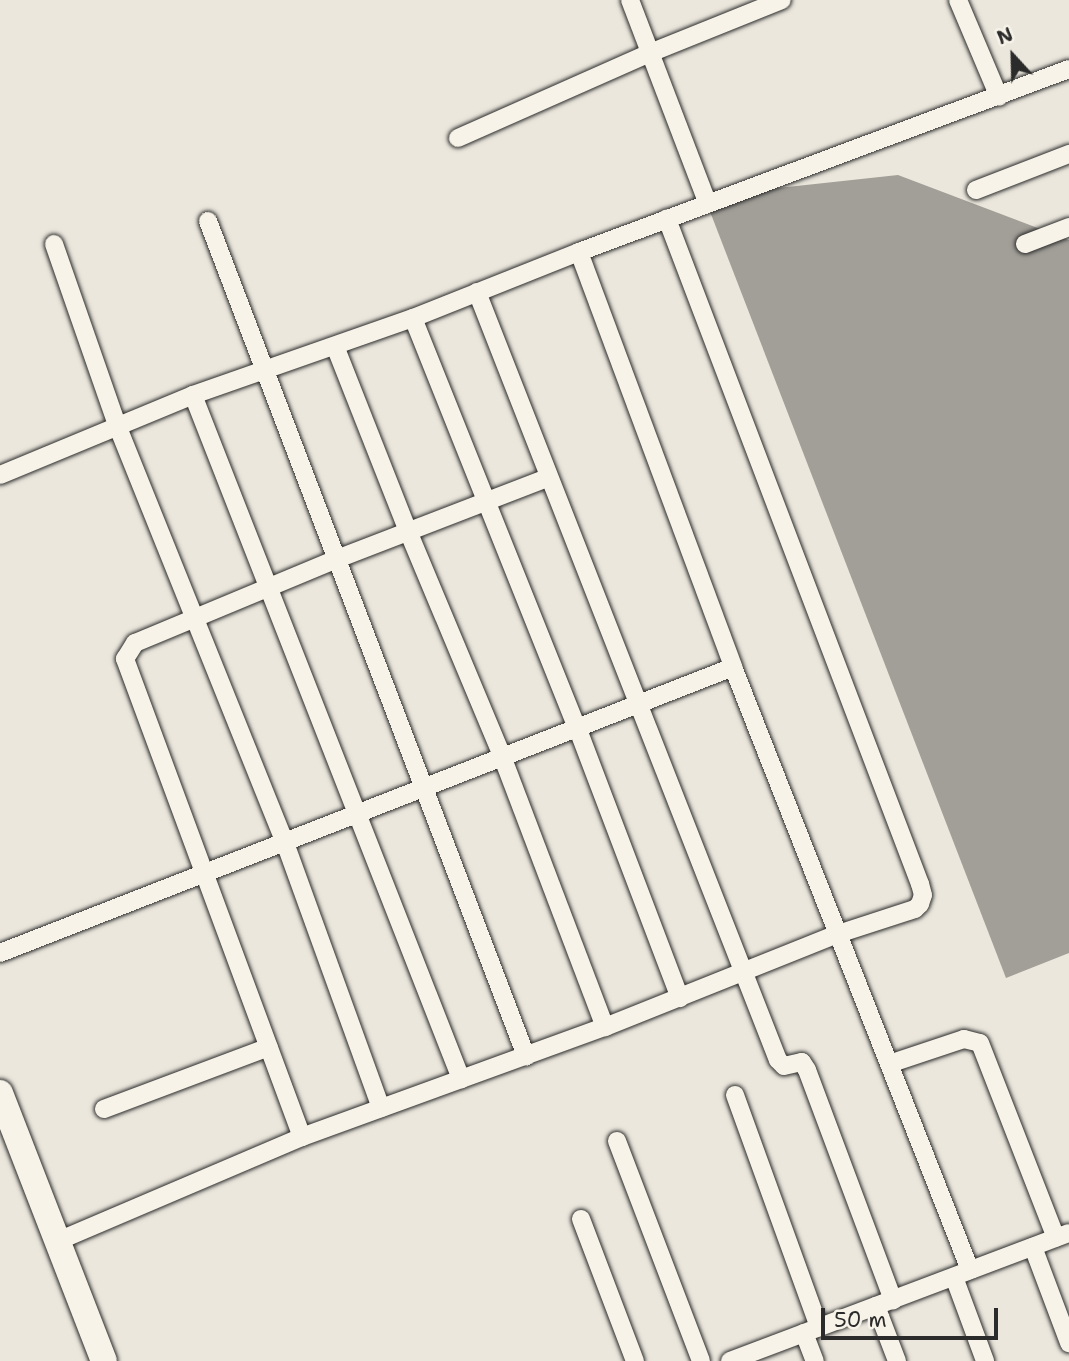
<!DOCTYPE html>
<html>
<head>
<meta charset="utf-8">
<style>
  body { margin:0 }
  #map { position:relative; width:1069px; height:1361px; overflow:hidden; background:#ebe7dd; font-family:"Shantell Sans",sans-serif }
  div>[style] { position:absolute }
  .water>* { inset:0; background:#a29f98 }
  .roads { filter:drop-shadow(0 0 2px #2b2b2b) drop-shadow(0 0 2px #2b2b2b) }
  .minor>* { height:18px; margin:-9px; padding:0 9px; transform-origin:9px; border-radius:9px; background:#f7f3e8 }
  .secondary>* { height:26px; margin:-13px; padding:0 13px; transform-origin:13px; border-radius:13px; background:#f7f3e8 }
  span { translate:-50% -50%; white-space:nowrap; text-align:center; line-height:1.15; -webkit-text-stroke:5px #f7f3e8; paint-order:stroke }
  .north { position:absolute; left:978px; top:21px; width:70px; height:70px; -webkit-text-stroke:5px #f7f3e8; paint-order:stroke; rotate:338deg; font-size:19px; font-weight:700; line-height:28px; text-align:center; color:#2b2b2b }
  .north::after { content:''; display:block; margin:auto; width:24px; height:32px; background:#2b2b2b; clip-path:polygon(50% 0,100% 100%,50% 72%,0 100%) }
  .scale { position:absolute; left:821px; top:1308px; width:177px; height:32px; box-sizing:border-box; border:4px solid #2b2b2b; border-top:0; padding-left:9px; font-size:21px; line-height:24px; white-space:nowrap; color:#2b2b2b; -webkit-text-stroke:5px #f7f3e8; paint-order:stroke }
</style>
</head>
<body>
<div id="map">
  <div class="water">
    <div style="clip-path:polygon(898px 175px,1069px 240px,1069px 953px,1006px 978px,704px 196px)"></div>
  </div>
  <div class="roads">
    <div class="minor">
      <div style="left:630px;top:0;width:218px;rotate:69.1deg"></div>
      <div style="left:958px;top:0;width:105px;rotate:67.1deg"></div>
      <div style="left:458px;top:138px;width:210px;rotate:-23.9deg"></div>
      <div style="left:650px;top:53px;width:142px;rotate:-21.9deg"></div>
      <div style="left:976px;top:190px;width:100px;rotate:-21.2deg"></div>
      <div style="left:208px;top:221px;width:894px;rotate:69.15deg"></div>
      <div style="left:54px;top:244px;width:192px;rotate:70.8deg"></div>
      <div style="left:117px;top:425px;width:447px;rotate:68.1deg"></div>
      <div style="left:284px;top:840px;width:285px;rotate:70.1deg"></div>
      <div style="left:1025px;top:244px;width:47px;rotate:-21.1deg"></div>
      <div style="left:579px;top:252px;width:443px;rotate:69.6deg"></div>
      <div style="left:733px;top:667px;width:648px;rotate:68.54deg"></div>
      <div style="left:477px;top:292px;width:825px;rotate:68.6deg"></div>
      <div style="left:778px;top:1060px;width:8px;rotate:45deg"></div>
      <div style="left:784px;top:1066px;width:18px;rotate:-13deg"></div>
      <div style="left:802px;top:1062px;width:9px;rotate:58deg"></div>
      <div style="left:807px;top:1070px;width:246px;rotate:69.5deg"></div>
      <div style="left:413px;top:318px;width:441px;rotate:68.2deg"></div>
      <div style="left:577px;top:727px;width:290px;rotate:69.2deg"></div>
      <div style="left:335px;top:346px;width:199px;rotate:68.5deg"></div>
      <div style="left:408px;top:531px;width:244px;rotate:67.3deg"></div>
      <div style="left:502px;top:756px;width:290px;rotate:69.2deg"></div>
      <div style="left:193px;top:395px;width:735px;rotate:68.6deg"></div>
      <div style="left:0;top:475px;width:209px;rotate:-22.5deg"></div>
      <div style="left:193px;top:395px;width:233px;rotate:-19.3deg"></div>
      <div style="left:413px;top:318px;width:179px;rotate:-21.7deg"></div>
      <div style="left:579px;top:252px;width:523px;rotate:-20.48deg"></div>
      <div style="left:0;top:953px;width:787px;rotate:-21.31deg"></div>
      <div style="left:889px;top:1064px;width:79px;rotate:-18.4deg"></div>
      <div style="left:964px;top:1039px;width:16px;rotate:14deg"></div>
      <div style="left:980px;top:1043px;width:209px;rotate:68.7deg"></div>
      <div style="left:735px;top:1095px;width:247px;rotate:70.1deg"></div>
      <div style="left:104px;top:1109px;width:176px;rotate:-20.6deg"></div>
      <div style="left:302px;top:1137px;width:510px;rotate:-110.32deg"></div>
      <div style="left:125px;top:659px;width:19px;rotate:-58deg"></div>
      <div style="left:135px;top:643px;width:219px;rotate:-22.6deg"></div>
      <div style="left:337px;top:559px;width:227px;rotate:-21.1deg"></div>
      <div style="left:617px;top:1141px;width:235px;rotate:69.1deg"></div>
      <div style="left:581px;top:1219px;width:152px;rotate:69.2deg"></div>
      <div style="left:58px;top:1241px;width:265px;rotate:-23.1deg"></div>
      <div style="left:302px;top:1137px;width:322px;rotate:-20deg"></div>
      <div style="left:605px;top:1027px;width:251px;rotate:-21.8deg"></div>
      <div style="left:838px;top:934px;width:81px;rotate:-18deg"></div>
      <div style="left:915px;top:909px;width:7px;rotate:-45deg"></div>
      <div style="left:920px;top:904px;width:9px;rotate:-72deg"></div>
      <div style="left:923px;top:895px;width:11px;rotate:-105deg"></div>
      <div style="left:920px;top:884px;width:712px;rotate:-110.83deg"></div>
      <div style="left:1033px;top:1247px;width:103px;rotate:69.4deg"></div>
      <div style="left:954px;top:1277px;width:90px;rotate:69.7deg"></div>
      <div style="left:876px;top:1306px;width:59px;rotate:69.1deg"></div>
      <div style="left:804px;top:1333px;width:30px;rotate:69deg"></div>
      <div style="left:730px;top:1361px;width:362px;rotate:-20.7deg"></div>
    </div>
    <div class="secondary">
      <div style="left:0;top:1093px;width:287px;rotate:68.8deg"></div>
    </div>
  </div>
  <div class="north">N</div>
  <div class="scale">50 m</div>
</div>
</body>
</html>
